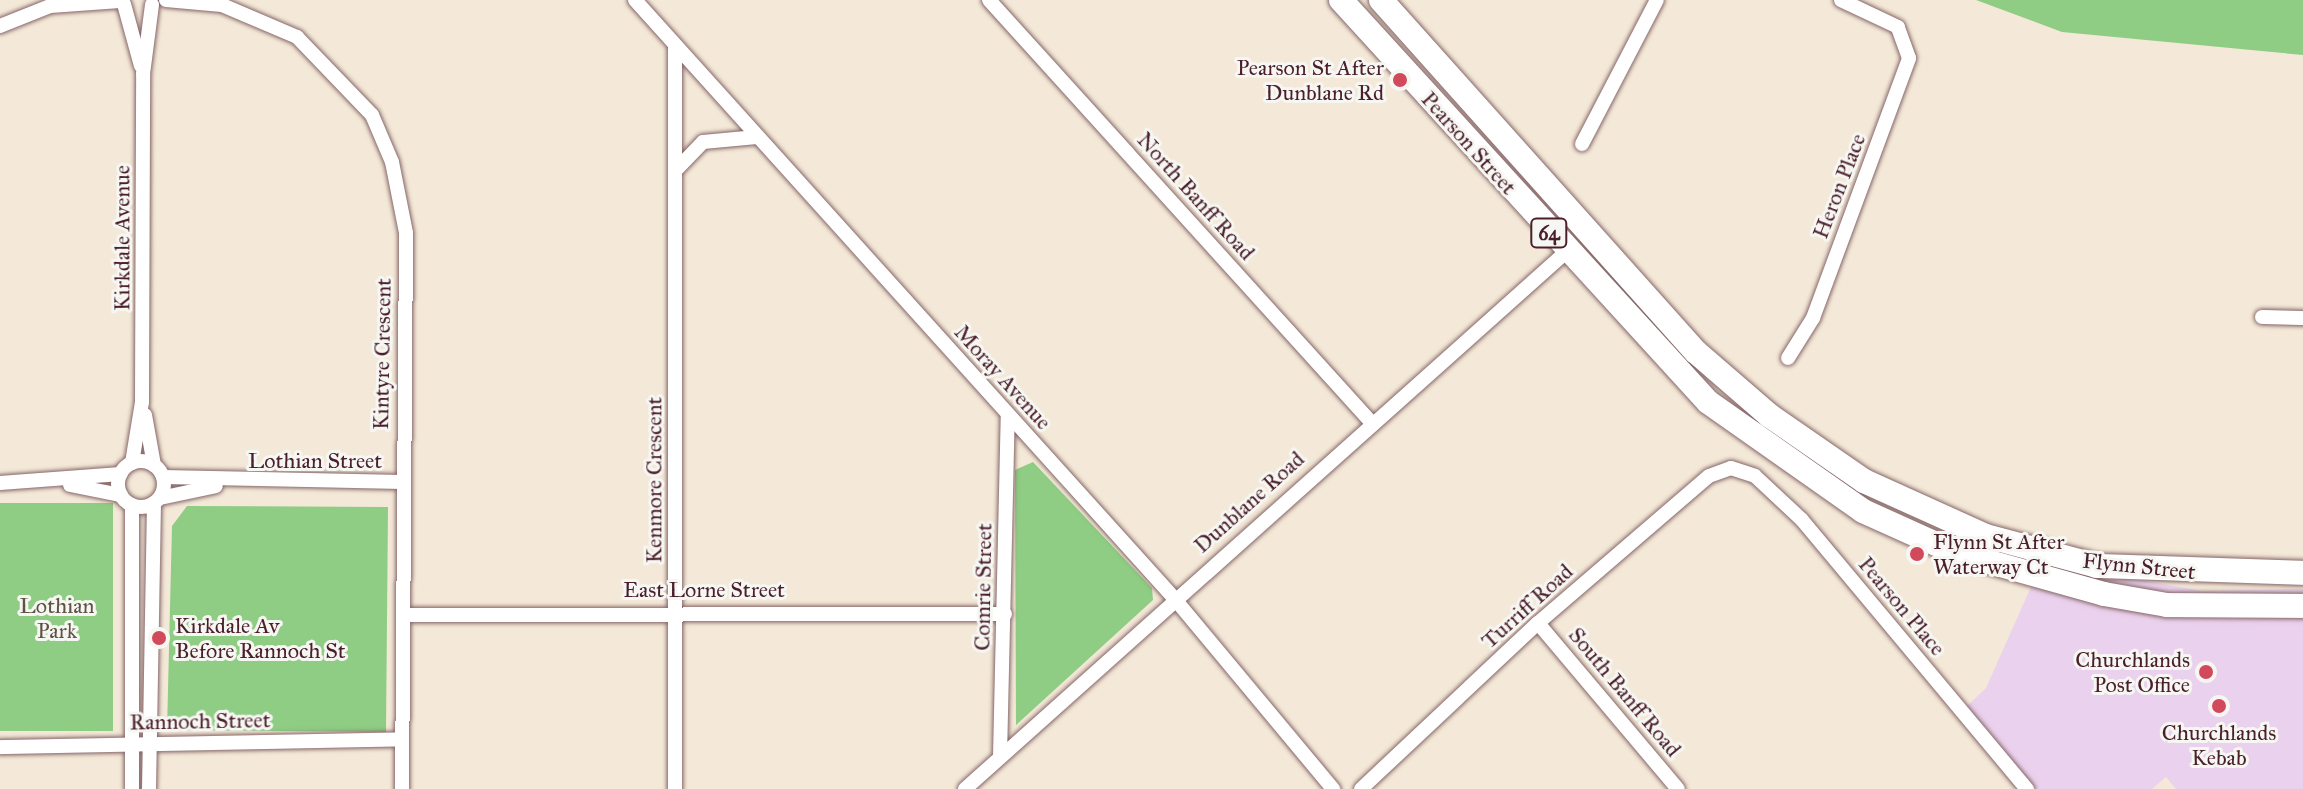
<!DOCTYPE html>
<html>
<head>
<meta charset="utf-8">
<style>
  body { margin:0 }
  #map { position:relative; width:2303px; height:789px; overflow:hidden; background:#f4e9d8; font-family:"IM FELL Great Primer",serif }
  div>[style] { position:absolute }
  .built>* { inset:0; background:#ead1ed }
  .green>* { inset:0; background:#8ecd83; transform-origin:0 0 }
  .roads { filter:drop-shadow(0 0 2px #866668) drop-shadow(0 0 2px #866668) }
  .minor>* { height:14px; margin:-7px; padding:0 7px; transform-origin:7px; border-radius:7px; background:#fff }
  .minor>.ring { margin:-7px; padding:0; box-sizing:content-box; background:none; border:14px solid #fff; border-radius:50% }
  .primary>* { height:24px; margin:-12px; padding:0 12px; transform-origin:12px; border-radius:12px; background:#fff }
  .dots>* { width:22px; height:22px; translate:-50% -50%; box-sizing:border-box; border:4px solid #f6f6f2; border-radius:50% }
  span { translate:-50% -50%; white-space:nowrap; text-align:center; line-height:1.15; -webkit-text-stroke:6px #f6f6f2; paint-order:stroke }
  .shield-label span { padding:2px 6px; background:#f6f6f2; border:2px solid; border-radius:6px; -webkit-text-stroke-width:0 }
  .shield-label { font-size:20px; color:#4a1f2b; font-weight:700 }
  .poi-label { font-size:22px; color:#4a1f2b }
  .right { translate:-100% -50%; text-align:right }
  .left { translate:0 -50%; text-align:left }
  .street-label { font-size:22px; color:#4a1f2b }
  .park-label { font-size:22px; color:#5e5345 }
</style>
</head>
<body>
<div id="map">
  <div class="built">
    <div style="clip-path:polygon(2042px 562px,2202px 591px,2303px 589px,2303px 789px,2176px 789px,2166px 777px,2152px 789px,2029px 789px,1965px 708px,1986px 688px)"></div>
  </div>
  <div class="green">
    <div style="clip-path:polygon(1976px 0,2303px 0,2303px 55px,2062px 32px)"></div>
    <div style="clip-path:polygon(1033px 462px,1152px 588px,1153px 600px,1016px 725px,1015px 470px)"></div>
    <div style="left:113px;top:503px;width:228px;height:113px;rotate:90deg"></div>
    <div style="clip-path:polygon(187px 506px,388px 507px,386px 732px,167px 730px,172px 526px)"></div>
  </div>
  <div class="roads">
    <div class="minor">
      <div style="left:166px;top:0;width:56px;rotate:5.1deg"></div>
      <div style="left:222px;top:5px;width:82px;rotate:23.1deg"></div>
      <div style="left:297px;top:37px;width:108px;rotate:46.1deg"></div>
      <div style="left:372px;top:115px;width:51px;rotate:66.9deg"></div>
      <div style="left:392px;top:162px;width:72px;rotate:78.8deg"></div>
      <div style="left:406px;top:233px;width:556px;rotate:90.41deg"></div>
      <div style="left:635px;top:0;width:805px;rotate:47.97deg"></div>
      <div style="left:1174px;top:598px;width:249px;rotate:50.2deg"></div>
      <div style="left:989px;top:0;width:569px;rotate:47.85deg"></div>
      <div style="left:124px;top:4px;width:64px;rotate:74.7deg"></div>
      <div style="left:0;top:26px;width:54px;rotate:-21.8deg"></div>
      <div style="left:50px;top:6px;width:70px;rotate:-4.1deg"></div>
      <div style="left:1582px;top:144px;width:162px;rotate:-62.5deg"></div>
      <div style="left:676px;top:170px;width:39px;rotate:-46deg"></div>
      <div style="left:703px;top:142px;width:54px;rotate:-5.3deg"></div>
      <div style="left:2262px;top:317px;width:41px;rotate:1.4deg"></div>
      <div style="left:1788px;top:358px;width:47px;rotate:-58deg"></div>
      <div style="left:1813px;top:318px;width:277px;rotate:-69.7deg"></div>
      <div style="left:1909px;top:58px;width:33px;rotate:-110deg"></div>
      <div style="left:1898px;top:27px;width:63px;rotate:-154.7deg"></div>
      <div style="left:145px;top:415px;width:51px;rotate:79.8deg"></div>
      <div class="ring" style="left:118px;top:461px;width:32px;height:32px"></div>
      <div style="left:132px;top:463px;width:62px;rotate:-80.7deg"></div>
      <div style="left:142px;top:402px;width:328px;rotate:-89.8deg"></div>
      <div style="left:143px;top:74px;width:70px;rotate:-82.6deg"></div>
      <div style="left:163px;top:477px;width:240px;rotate:1.2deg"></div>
      <div style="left:0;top:483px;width:121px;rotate:-4.3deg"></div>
      <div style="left:70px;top:485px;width:52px;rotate:11.1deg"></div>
      <div style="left:160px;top:498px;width:57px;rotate:-12.1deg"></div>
      <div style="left:403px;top:615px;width:602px;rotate:-0.1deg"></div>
      <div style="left:1538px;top:623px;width:217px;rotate:49.9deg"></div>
      <div style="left:0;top:747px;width:401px;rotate:-1.1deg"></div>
      <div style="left:1000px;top:757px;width:341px;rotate:-88.7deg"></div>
      <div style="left:132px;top:789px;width:284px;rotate:-90deg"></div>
      <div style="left:149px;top:789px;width:286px;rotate:-89deg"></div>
      <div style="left:675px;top:789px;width:744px;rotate:-90deg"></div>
      <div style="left:965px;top:789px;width:806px;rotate:-41.78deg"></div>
      <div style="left:1361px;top:789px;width:243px;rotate:-43.2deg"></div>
      <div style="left:1538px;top:623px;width:225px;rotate:-40.7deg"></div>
      <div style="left:1709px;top:476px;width:23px;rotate:-20deg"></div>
      <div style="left:1731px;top:468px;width:25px;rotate:18deg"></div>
      <div style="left:1755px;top:476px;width:64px;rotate:43.1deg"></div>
      <div style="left:1802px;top:520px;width:351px;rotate:50.1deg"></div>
    </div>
    <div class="primary">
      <div style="left:1341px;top:0;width:544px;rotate:47.61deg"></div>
      <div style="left:1708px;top:402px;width:189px;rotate:35.1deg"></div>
      <div style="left:1863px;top:511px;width:100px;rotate:24.3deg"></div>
      <div style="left:1954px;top:552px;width:156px;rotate:15.6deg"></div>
      <div style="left:2104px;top:594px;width:64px;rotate:9.9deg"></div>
      <div style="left:2167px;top:605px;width:136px;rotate:0.4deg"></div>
      <div style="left:1381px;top:0;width:472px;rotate:48.2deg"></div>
      <div style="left:1696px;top:352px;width:98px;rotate:40.9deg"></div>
      <div style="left:1770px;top:416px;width:114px;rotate:34.7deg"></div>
      <div style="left:1864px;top:481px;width:134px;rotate:24.3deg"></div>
      <div style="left:1986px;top:536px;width:115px;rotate:15.1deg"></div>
      <div style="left:2097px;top:566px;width:206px;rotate:1.9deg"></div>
    </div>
  </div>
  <div class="dots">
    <div style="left:1400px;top:80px;background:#d1495b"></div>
    <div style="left:1917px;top:554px;background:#d1495b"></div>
    <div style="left:159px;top:638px;background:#d1495b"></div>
    <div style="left:2206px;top:672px;background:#d1495b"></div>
    <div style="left:2219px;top:706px;background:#d1495b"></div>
  </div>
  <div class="shield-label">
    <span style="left:1549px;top:233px">64</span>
  </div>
  <div class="poi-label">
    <span class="right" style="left:1384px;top:80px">Pearson St After<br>Dunblane Rd</span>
    <span class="left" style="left:1933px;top:554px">Flynn St After<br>Waterway Ct</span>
    <span class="left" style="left:175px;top:638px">Kirkdale Av<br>Before Rannoch St</span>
    <span class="right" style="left:2190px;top:672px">Churchlands<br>Post Office</span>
    <span style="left:2219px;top:745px">Churchlands<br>Kebab</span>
  </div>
  <div class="street-label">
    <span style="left:1469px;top:143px;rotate:48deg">Pearson Street</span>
    <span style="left:1839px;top:186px;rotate:-69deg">Heron Place</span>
    <span style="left:1196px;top:196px;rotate:48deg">North Banff Road</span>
    <span style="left:122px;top:238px;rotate:-90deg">Kirkdale Avenue</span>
    <span style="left:382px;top:354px;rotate:-89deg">Kintyre Crescent</span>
    <span style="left:1003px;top:377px;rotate:48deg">Moray Avenue</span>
    <span style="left:315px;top:461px">Lothian Street</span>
    <span style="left:654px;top:480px;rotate:-90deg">Kenmore Crescent</span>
    <span style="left:1249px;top:502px;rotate:-42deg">Dunblane Road</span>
    <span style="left:2139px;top:566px;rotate:6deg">Flynn Street</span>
    <span style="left:983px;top:587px;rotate:-89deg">Comrie Street</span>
    <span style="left:704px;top:590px">East Lorne Street</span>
    <span style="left:1527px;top:606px;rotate:-42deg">Turriff Road</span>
    <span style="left:1902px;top:606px;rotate:50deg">Pearson Place</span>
    <span style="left:1625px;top:692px;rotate:50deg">South Banff Road</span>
    <span style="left:200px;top:721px;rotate:-1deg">Rannoch Street</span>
  </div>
  <div class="park-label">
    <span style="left:57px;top:618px">Lothian<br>Park</span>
  </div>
</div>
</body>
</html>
